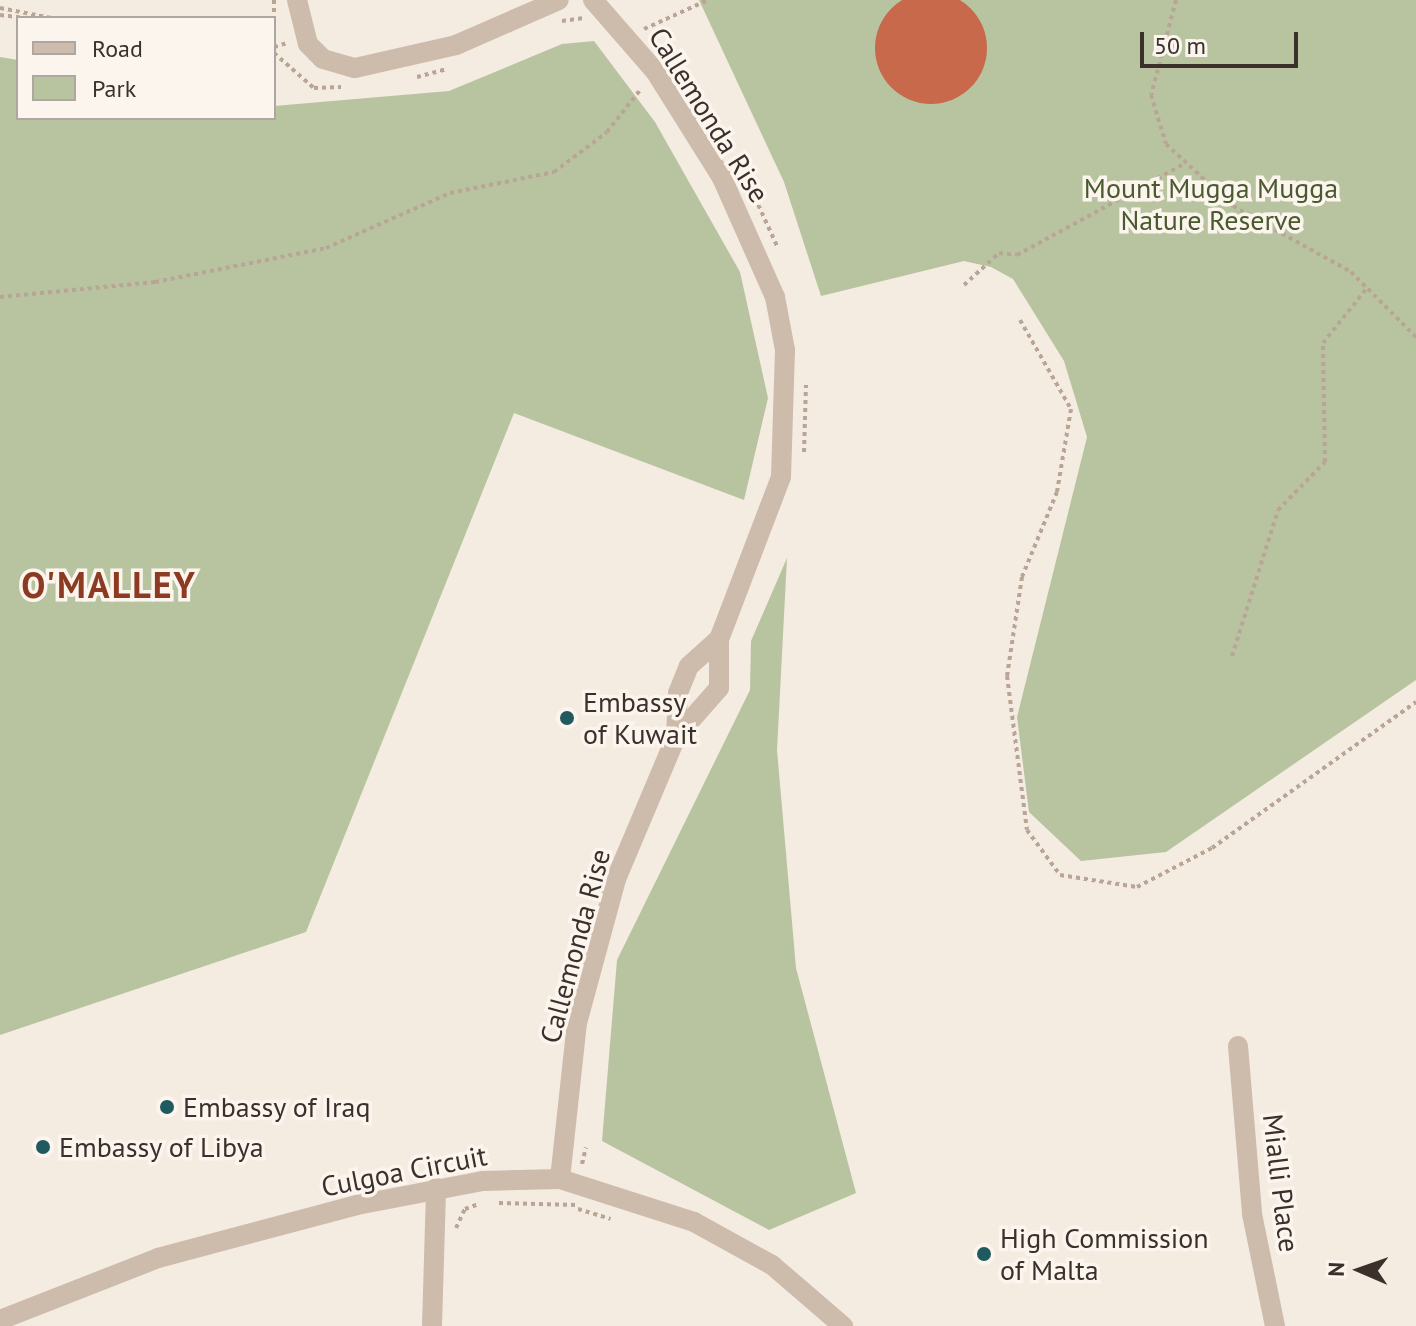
<!DOCTYPE html>
<html>
<head>
<meta charset="utf-8">
<style>
  body { margin:0 }
  #map { position:relative; width:1416px; height:1326px; overflow:hidden; background:#f4ebe1; font-family:"PT Sans",sans-serif }
  div>[style] { position:absolute }
  .green>* { inset:0; background:#b8c4a0 }
  .building>* { inset:0; background:#c8694b }
  .round { border-radius:50% }
  .path>* { height:4px; margin-top:-2px; transform-origin:0; background:repeating-linear-gradient(90deg,#b9a596 0 4px,transparent 0 8px) }
  .minor>* { height:20px; margin:-10px; padding:0 10px; transform-origin:10px; border-radius:10px; background:#cdbbac }
  .dots>* { width:22px; height:22px; translate:-50% -50%; box-sizing:border-box; border:4px solid #fbf5ee; border-radius:50% }
  span { translate:-50% -50%; white-space:nowrap; text-align:center; line-height:1.15; -webkit-text-stroke:7px #fbf5ee; paint-order:stroke }
  .street-label { font-size:28px; color:#3b302b }
  .park-label { font-size:28px; color:#4a5a2e }
  .poi-label { font-size:28px; color:#3b302b }
  .left { translate:0 -50%; text-align:left }
  .district-label { font-size:36px; color:#8c3b22; font-weight:700; letter-spacing:2px }
  .legend { position:absolute; left:16px; top:16px; width:260px; height:104px; box-sizing:border-box; background:#fbf5ee; border:2px solid #aea6a0; margin:0; padding:10px 14px; list-style:none; font-size:24px; color:#3b302b }
  .legend li { display:flex; align-items:center; gap:16px; height:40px }
  .legend b { width:40px; border:2px solid #aea6a0 }
  .north { position:absolute; left:1320px; top:1230px; width:80px; height:80px; -webkit-text-stroke:6px #fbf5ee; paint-order:stroke; rotate:272deg; font-size:22px; font-weight:700; line-height:32px; text-align:center; color:#3b302b }
  .north::after { content:''; display:block; margin:auto; width:28px; height:36px; background:#3b302b; clip-path:polygon(50% 0,100% 100%,50% 72%,0 100%) }
  .scale { position:absolute; left:1140px; top:32px; width:158px; height:36px; box-sizing:border-box; border:4px solid #3b302b; border-top:0; padding-left:10px; font-size:24px; line-height:28px; white-space:nowrap; color:#3b302b; -webkit-text-stroke:6px #fbf5ee; paint-order:stroke }
</style>
</head>
<body>
<div id="map">
  <div class="green">
    <div style="clip-path:polygon(699px 0,1416px 0,1416px 680px,1166px 852px,1081px 861px,1029px 812px,1017px 717px,1087px 437px,1064px 361px,1013px 279px,991px 267px,964px 261px,821px 296px,784px 182px)"></div>
    <div style="clip-path:polygon(594px 41px,655px 122px,740px 272px,768px 398px,744px 500px,514px 413px,306px 932px,0 1035px,0 57px,18px 60px,18px 118px,274px 118px,274px 106px,449px 91px,562px 44px)"></div>
    <div style="clip-path:polygon(787px 558px,777px 750px,796px 968px,856px 1193px,769px 1230px,602px 1141px,617px 960px,750px 690px,751px 641px)"></div>
  </div>
  <div class="building">
    <div class="round" style="left:875px;top:-8px;width:112px;height:112px"></div>
  </div>
  <div class="path">
    <div style="left:274px;top:0;width:18px;rotate:90deg"></div>
    <div style="left:1176px;top:0;width:98px;rotate:104.7deg"></div>
    <div style="left:1151px;top:95px;width:51px;rotate:73deg"></div>
    <div style="left:1166px;top:144px;width:91px;rotate:42.8deg"></div>
    <div style="left:1233px;top:206px;width:135px;rotate:29.2deg"></div>
    <div style="left:1351px;top:272px;width:92px;rotate:45deg"></div>
    <div style="left:0;top:8px;width:52px;rotate:11.1deg"></div>
    <div style="left:0;top:15px;width:23px;rotate:7deg"></div>
    <div style="left:562px;top:21px;width:22px;rotate:-8deg"></div>
    <div style="left:644px;top:29px;width:70px;rotate:-24.4deg"></div>
    <div style="left:274px;top:47px;width:14px;rotate:-17deg"></div>
    <div style="left:274px;top:53px;width:53px;rotate:41.2deg"></div>
    <div style="left:314px;top:88px;width:27px;rotate:-2deg"></div>
    <div style="left:417px;top:77px;width:31px;rotate:-15deg"></div>
    <div style="left:745px;top:176px;width:79px;rotate:65.4deg"></div>
    <div style="left:964px;top:285px;width:47px;rotate:-42.4deg"></div>
    <div style="left:999px;top:253px;width:18px;rotate:6deg"></div>
    <div style="left:1017px;top:255px;width:192px;rotate:-28.6deg"></div>
    <div style="left:0;top:297px;width:156px;rotate:-5.5deg"></div>
    <div style="left:155px;top:282px;width:174px;rotate:-11.2deg"></div>
    <div style="left:326px;top:248px;width:136px;rotate:-23.9deg"></div>
    <div style="left:450px;top:193px;width:106px;rotate:-11.4deg"></div>
    <div style="left:554px;top:172px;width:66px;rotate:-37deg"></div>
    <div style="left:607px;top:132px;width:55px;rotate:-51.7deg"></div>
    <div style="left:1020px;top:320px;width:103px;rotate:60.2deg"></div>
    <div style="left:1071px;top:409px;width:84px;rotate:99.6deg"></div>
    <div style="left:1057px;top:492px;width:92px;rotate:112.4deg"></div>
    <div style="left:1022px;top:577px;width:100px;rotate:98.6deg"></div>
    <div style="left:1007px;top:676px;width:155px;rotate:82.6deg"></div>
    <div style="left:1027px;top:830px;width:56px;rotate:53.7deg"></div>
    <div style="left:1060px;top:875px;width:78px;rotate:8.9deg"></div>
    <div style="left:1137px;top:887px;width:85px;rotate:-27.5deg"></div>
    <div style="left:1212px;top:848px;width:251px;rotate:-35.6deg"></div>
    <div style="left:804px;top:452px;width:67px;rotate:-88.3deg"></div>
    <div style="left:1232px;top:656px;width:153px;rotate:-72.5deg"></div>
    <div style="left:1278px;top:510px;width:67px;rotate:-45.6deg"></div>
    <div style="left:1325px;top:462px;width:119px;rotate:-91deg"></div>
    <div style="left:1323px;top:343px;width:70px;rotate:-51.3deg"></div>
    <div style="left:582px;top:1164px;width:17px;rotate:-77deg"></div>
    <div style="left:499px;top:1203px;width:79px;rotate:1.5deg"></div>
    <div style="left:578px;top:1209px;width:34px;rotate:17deg"></div>
    <div style="left:456px;top:1228px;width:21px;rotate:-65deg"></div>
    <div style="left:465px;top:1209px;width:15px;rotate:-20deg"></div>
  </div>
  <div class="minor">
    <div style="left:297px;top:0;width:45px;rotate:76deg"></div>
    <div style="left:308px;top:44px;width:21px;rotate:45deg"></div>
    <div style="left:323px;top:59px;width:33px;rotate:16deg"></div>
    <div style="left:355px;top:68px;width:104px;rotate:-12.8deg"></div>
    <div style="left:456px;top:45px;width:112px;rotate:-23.6deg"></div>
    <div style="left:593px;top:0;width:94px;rotate:48.9deg"></div>
    <div style="left:655px;top:71px;width:126px;rotate:57.9deg"></div>
    <div style="left:722px;top:178px;width:130px;rotate:66deg"></div>
    <div style="left:775px;top:297px;width:54px;rotate:79.3deg"></div>
    <div style="left:785px;top:350px;width:127px;rotate:91.8deg"></div>
    <div style="left:781px;top:477px;width:173px;rotate:110.9deg"></div>
    <div style="left:719px;top:639px;width:49px;rotate:90deg"></div>
    <div style="left:719px;top:688px;width:65px;rotate:131.3deg"></div>
    <div style="left:1238px;top:1046px;width:169px;rotate:85.2deg"></div>
    <div style="left:1252px;top:1214px;width:114px;rotate:78.4deg"></div>
    <div style="left:560px;top:1179px;width:157px;rotate:-83.8deg"></div>
    <div style="left:577px;top:1023px;width:149px;rotate:-74.8deg"></div>
    <div style="left:616px;top:879px;width:154px;rotate:-67.1deg"></div>
    <div style="left:676px;top:737px;width:44px;rotate:-87.4deg"></div>
    <div style="left:678px;top:693px;width:29px;rotate:-68deg"></div>
    <div style="left:689px;top:666px;width:40px;rotate:-42deg"></div>
    <div style="left:0;top:1320px;width:170px;rotate:-21.4deg"></div>
    <div style="left:158px;top:1258px;width:206px;rotate:-14.9deg"></div>
    <div style="left:357px;top:1205px;width:128px;rotate:-10.8deg"></div>
    <div style="left:483px;top:1181px;width:77px;rotate:-1.5deg"></div>
    <div style="left:560px;top:1179px;width:141px;rotate:17.8deg"></div>
    <div style="left:694px;top:1222px;width:89px;rotate:28.9deg"></div>
    <div style="left:772px;top:1265px;width:94px;rotate:40.7deg"></div>
    <div style="left:432px;top:1326px;width:138px;rotate:-88.3deg"></div>
  </div>
  <div class="dots">
    <div style="left:567px;top:718px;background:#1f5a5e"></div>
    <div style="left:167px;top:1107px;background:#1f5a5e"></div>
    <div style="left:43px;top:1147px;background:#1f5a5e"></div>
    <div style="left:984px;top:1254px;background:#1f5a5e"></div>
  </div>
  <div class="street-label">
    <span style="left:709px;top:115px;rotate:58deg">Callemonda Rise</span>
    <span style="left:575px;top:946px;rotate:-75deg">Callemonda Rise</span>
    <span style="left:404px;top:1171px;rotate:-11deg">Culgoa Circuit</span>
    <span style="left:1281px;top:1183px;rotate:83deg">Mialli Place</span>
  </div>
  <div class="park-label">
    <span style="left:1211px;top:204px">Mount Mugga Mugga<br>Nature Reserve</span>
  </div>
  <div class="poi-label">
    <span class="left" style="left:583px;top:718px">Embassy<br>of Kuwait</span>
    <span class="left" style="left:183px;top:1107px">Embassy of Iraq</span>
    <span class="left" style="left:59px;top:1147px">Embassy of Libya</span>
    <span class="left" style="left:1000px;top:1254px">High Commission<br>of Malta</span>
  </div>
  <div class="district-label">
    <span style="left:109px;top:585px">O'MALLEY</span>
  </div>
  <ul class="legend">
  <li><b style="height:10px;background:#cdbbac"></b>Road</li>
  <li><b style="height:22px;background:#b8c4a0"></b>Park</li>
  </ul>
  <div class="north">N</div>
  <div class="scale">50 m</div>
</div>
</body>
</html>
